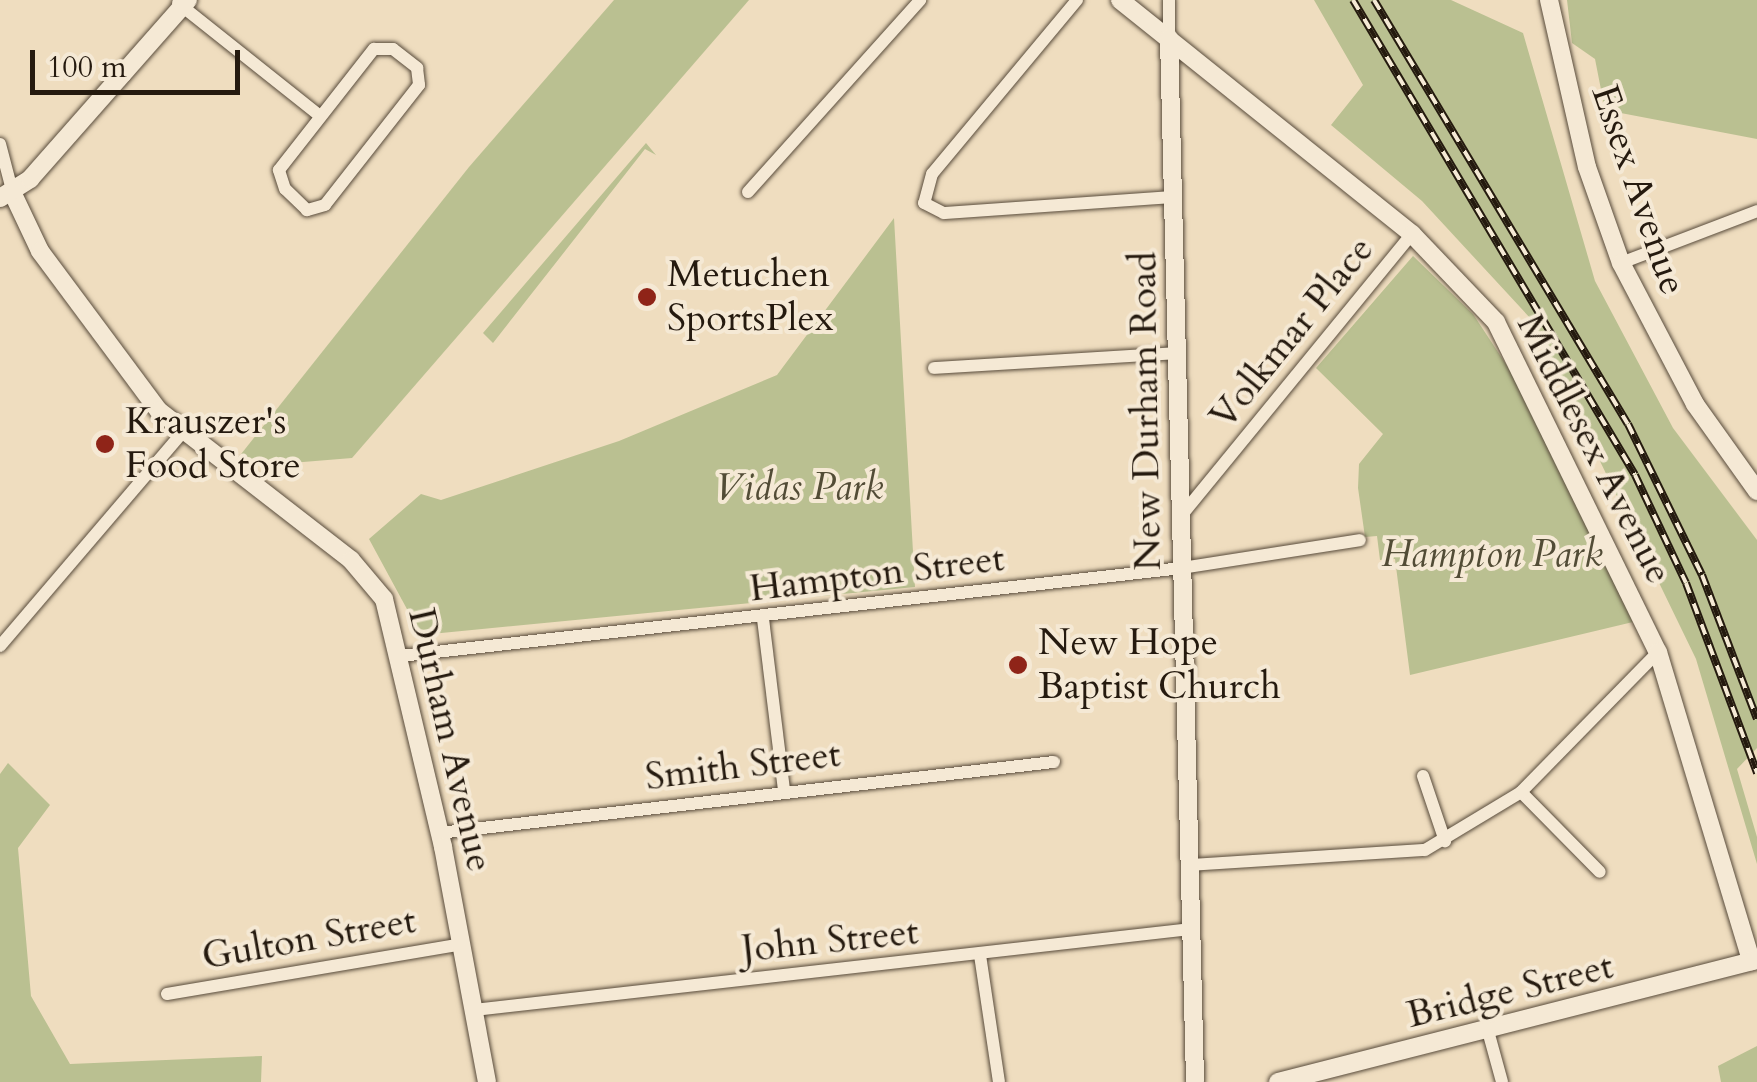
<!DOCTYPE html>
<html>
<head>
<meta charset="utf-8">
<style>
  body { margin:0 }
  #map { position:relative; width:1757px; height:1082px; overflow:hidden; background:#efddbf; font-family:Cardo,serif }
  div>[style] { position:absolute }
  .green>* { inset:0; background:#bac091 }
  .roads { filter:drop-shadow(0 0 2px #584b3b) drop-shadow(0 0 2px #584b3b) }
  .street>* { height:12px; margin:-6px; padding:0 6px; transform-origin:6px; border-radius:6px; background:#f5e9d5 }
  .secondary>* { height:18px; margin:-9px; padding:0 9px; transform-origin:9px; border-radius:9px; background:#f5e9d5 }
  .rail>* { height:8px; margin-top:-4px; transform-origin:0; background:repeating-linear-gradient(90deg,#f5e9d5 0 11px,#251a0f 0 22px); box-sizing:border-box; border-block:2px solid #251a0f }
  .dots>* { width:28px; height:28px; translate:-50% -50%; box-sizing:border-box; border:5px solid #f5e9d5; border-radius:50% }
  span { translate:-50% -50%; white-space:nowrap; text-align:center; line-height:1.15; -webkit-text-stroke:8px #f5e9d5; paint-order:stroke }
  .street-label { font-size:38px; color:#251a0f }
  .poi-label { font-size:38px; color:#251a0f }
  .left { translate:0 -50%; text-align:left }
  .park-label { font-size:38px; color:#524c36; font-style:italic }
  .scale { position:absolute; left:30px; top:50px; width:210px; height:45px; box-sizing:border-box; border:5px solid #251a0f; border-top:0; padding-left:12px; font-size:30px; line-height:35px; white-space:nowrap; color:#251a0f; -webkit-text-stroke:8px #f5e9d5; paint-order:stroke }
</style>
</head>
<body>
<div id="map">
  <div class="green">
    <div style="clip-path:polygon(614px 0,749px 0,352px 458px,230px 468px,469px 167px)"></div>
    <div style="clip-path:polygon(1314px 0,1451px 0,1523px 33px,1595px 281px,1673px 428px,1757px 540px,1757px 748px,1737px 769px,1757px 837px,1757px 864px,1696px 659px,1531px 319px,1422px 201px,1331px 125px,1363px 85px)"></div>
    <div style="clip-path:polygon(1567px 0,1757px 0,1757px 139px,1605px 110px,1595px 59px,1572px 43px)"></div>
    <div style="clip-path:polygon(646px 143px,656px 155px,645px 149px,493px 343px,483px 333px)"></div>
    <div style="clip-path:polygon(894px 218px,915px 587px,421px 635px,369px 539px,421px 494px,441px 500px,619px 441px,777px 375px)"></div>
    <div style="clip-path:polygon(1413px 256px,1473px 314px,1515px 378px,1633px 622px,1410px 675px,1395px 559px,1380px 560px,1377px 536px,1365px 537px,1358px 488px,1359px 464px,1383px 434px,1316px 368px)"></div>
    <div style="clip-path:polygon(8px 763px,50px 805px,18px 848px,31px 996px,70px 1064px,262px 1056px,261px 1082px,0 1082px,0 774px)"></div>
    <div style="clip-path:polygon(1757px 1046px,1757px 1082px,1721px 1082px,1718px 1066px)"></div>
  </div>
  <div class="roads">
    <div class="street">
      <div style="left:1077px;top:0;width:226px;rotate:129.8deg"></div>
      <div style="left:932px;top:174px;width:30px;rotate:105deg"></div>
      <div style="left:924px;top:203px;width:22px;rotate:27deg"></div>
      <div style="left:944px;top:213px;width:230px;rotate:-4deg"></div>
      <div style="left:1169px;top:0;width:38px;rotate:90deg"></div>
      <div style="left:178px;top:3px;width:181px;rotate:38.5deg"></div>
      <div style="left:374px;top:49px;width:19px"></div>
      <div style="left:393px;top:49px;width:31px;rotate:38deg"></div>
      <div style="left:417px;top:68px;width:17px;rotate:83deg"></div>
      <div style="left:419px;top:85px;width:152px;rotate:128.1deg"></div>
      <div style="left:325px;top:205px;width:19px;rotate:164deg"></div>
      <div style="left:307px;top:210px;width:30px;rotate:-136deg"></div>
      <div style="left:285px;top:189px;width:20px;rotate:-108deg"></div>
      <div style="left:279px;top:170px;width:154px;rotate:-51.9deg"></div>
      <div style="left:0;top:144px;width:52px;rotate:75.4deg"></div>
      <div style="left:748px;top:192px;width:258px;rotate:-48.1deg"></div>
      <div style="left:1621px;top:263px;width:146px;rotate:-20.9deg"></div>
      <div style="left:934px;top:368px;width:243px;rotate:-3.5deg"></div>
      <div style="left:1181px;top:516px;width:365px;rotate:-50.7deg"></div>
      <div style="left:763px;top:619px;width:171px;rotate:83deg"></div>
      <div style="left:0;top:646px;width:280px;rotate:-49.5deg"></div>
      <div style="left:400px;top:656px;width:787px;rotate:-6.42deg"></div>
      <div style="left:1182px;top:568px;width:180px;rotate:-8.9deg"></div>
      <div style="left:1423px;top:776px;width:69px;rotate:71.3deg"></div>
      <div style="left:1521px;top:792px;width:112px;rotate:45.4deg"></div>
      <div style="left:439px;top:833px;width:619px;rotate:-6.59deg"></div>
      <div style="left:1190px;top:865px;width:235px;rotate:-3.7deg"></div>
      <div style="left:1425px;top:850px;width:112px;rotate:-31.1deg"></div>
      <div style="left:1521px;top:792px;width:196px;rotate:-45.6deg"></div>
      <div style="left:980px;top:955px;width:128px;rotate:81.5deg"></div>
      <div style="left:167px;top:994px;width:300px;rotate:-9.6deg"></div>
      <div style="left:474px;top:1010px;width:722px;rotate:-6.45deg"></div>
      <div style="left:1488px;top:1031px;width:53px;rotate:74.6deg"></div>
    </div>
    <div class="secondary">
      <div style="left:1120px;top:0;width:374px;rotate:38.7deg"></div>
      <div style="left:1412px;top:234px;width:122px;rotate:46.3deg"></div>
      <div style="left:1496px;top:322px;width:368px;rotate:63.9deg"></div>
      <div style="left:1658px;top:652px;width:323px;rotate:73.2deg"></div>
      <div style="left:1549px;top:0;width:171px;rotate:77.2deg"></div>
      <div style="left:1587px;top:167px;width:102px;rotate:70.5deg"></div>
      <div style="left:1621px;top:263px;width:159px;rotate:62.3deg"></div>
      <div style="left:1695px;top:404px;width:107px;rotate:54.5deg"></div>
      <div style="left:1169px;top:38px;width:1044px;rotate:88.57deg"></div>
      <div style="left:13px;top:194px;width:63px;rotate:64.7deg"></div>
      <div style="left:40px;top:251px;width:199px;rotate:53.4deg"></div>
      <div style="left:159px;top:411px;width:243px;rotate:37.8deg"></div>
      <div style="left:351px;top:560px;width:51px;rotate:49.8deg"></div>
      <div style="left:384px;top:599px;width:255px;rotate:76.6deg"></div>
      <div style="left:443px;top:847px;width:239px;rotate:79.4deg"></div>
      <div style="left:0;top:198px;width:36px;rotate:-32deg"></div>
      <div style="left:30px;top:179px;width:239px;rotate:-48.6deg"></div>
      <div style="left:1278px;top:1082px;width:494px;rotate:-14.3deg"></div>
    </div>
  </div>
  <div class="rail">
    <div style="left:1353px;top:0;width:552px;rotate:59.3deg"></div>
    <div style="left:1635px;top:475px;width:119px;rotate:64.7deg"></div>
    <div style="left:1686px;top:583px;width:203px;rotate:69.5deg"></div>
    <div style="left:1374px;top:0;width:494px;rotate:59.1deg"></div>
    <div style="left:1628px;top:424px;width:168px;rotate:63.9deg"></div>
    <div style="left:1702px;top:575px;width:154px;rotate:69.1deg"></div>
  </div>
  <div class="dots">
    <div style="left:647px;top:297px;background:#8f2418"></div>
    <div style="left:105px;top:444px;background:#8f2418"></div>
    <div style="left:1018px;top:665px;background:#8f2418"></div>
  </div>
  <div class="street-label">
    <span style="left:1638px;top:190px;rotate:71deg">Essex Avenue</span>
    <span style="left:1292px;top:333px;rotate:-51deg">Volkmar Place</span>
    <span style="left:1146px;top:411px;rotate:-91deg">New Durham Road</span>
    <span style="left:1594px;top:449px;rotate:63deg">Middlesex Avenue</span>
    <span style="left:877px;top:574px;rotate:-7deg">Hampton Street</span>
    <span style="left:450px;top:740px;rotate:77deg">Durham Avenue</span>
    <span style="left:743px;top:766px;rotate:-7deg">Smith Street</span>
    <span style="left:309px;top:939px;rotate:-10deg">Gulton Street</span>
    <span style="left:830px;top:941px;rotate:-6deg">John Street</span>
    <span style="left:1510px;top:991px;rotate:-14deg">Bridge Street</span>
  </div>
  <div class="poi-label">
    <span class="left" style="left:667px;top:297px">Metuchen<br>SportsPlex</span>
    <span class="left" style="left:125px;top:444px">Krauszer's<br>Food Store</span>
    <span class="left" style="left:1038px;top:665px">New Hope<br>Baptist Church</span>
  </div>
  <div class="park-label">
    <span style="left:799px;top:488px">Vidas Park</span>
    <span style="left:1492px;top:555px">Hampton Park</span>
  </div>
  <div class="scale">100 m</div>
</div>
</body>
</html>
